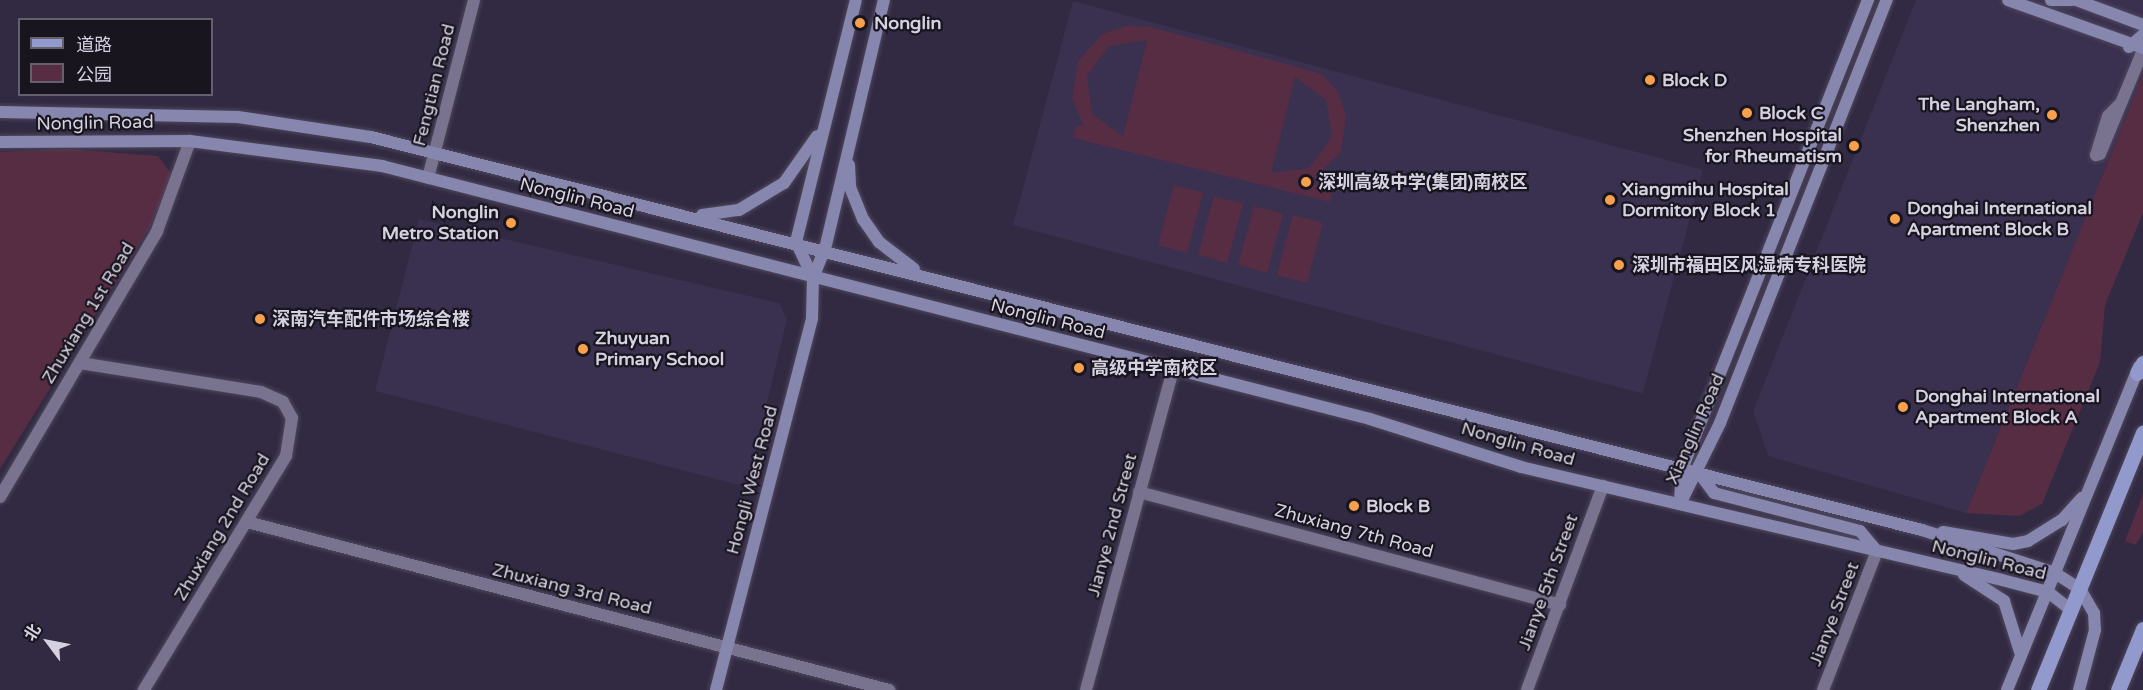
<!DOCTYPE html>
<html>
<head>
<meta charset="utf-8">
<style>
  body { margin:0 }
  #map { position:relative; width:2143px; height:690px; overflow:hidden; background:#312a42; font-family:"Varela Round","Noto Sans SC",sans-serif }
  div>[style] { position:absolute }
  .built>* { inset:0; background:#3a304f; transform-origin:0 0 }
  .green>* { inset:0; background:#572d44; transform-origin:0 0 }
  .roads { filter:drop-shadow(0 0 2px #4e475c) drop-shadow(0 0 2px #4e475c) }
  .street>* { height:12px; margin:-6px; padding:0 6px; transform-origin:6px; border-radius:6px; background:#7a738f }
  .secondary>* { height:12px; margin:-6px; padding:0 6px; transform-origin:6px; border-radius:6px; background:#8686ae }
  .primary>* { height:15px; margin:-7.5px; padding:0 7.5px; transform-origin:7.5px; border-radius:7.5px; background:#9299cd }
  .dots>* { width:16px; height:16px; translate:-50% -50%; box-sizing:border-box; border:3px solid #18151f; border-radius:50% }
  span { translate:-50% -50%; white-space:nowrap; text-align:center; line-height:1.15; -webkit-text-stroke:4.5px #18151f; paint-order:stroke }
  .poi-label { font-size:18px; color:#d6d1e1; font-weight:700 }
  .left { translate:0 -50%; text-align:left }
  .right { translate:-100% -50%; text-align:right }
  .street-label { font-size:18px; color:#d6d1e1 }
  .legend { position:absolute; left:18px; top:18px; width:195px; height:78px; box-sizing:border-box; background:#18151f; border:2px solid #64606d; margin:0; padding:8px 10px; list-style:none; font-size:18px; color:#d6d1e1 }
  .legend li { display:flex; align-items:center; gap:12px; height:30px }
  .legend b { width:30px; border:2px solid #64606d }
  .north { position:absolute; left:18px; top:612px; width:60px; height:60px; -webkit-text-stroke:4px #18151f; paint-order:stroke; rotate:302deg; font-size:16px; font-weight:700; line-height:24px; text-align:center; color:#d6d1e1 }
  .north::after { content:''; display:block; margin:auto; width:21px; height:27px; background:#d6d1e1; clip-path:polygon(50% 0,100% 100%,50% 72%,0 100%) }
</style>
</head>
<body>
<div id="map">
  <div class="built">
    <div style="clip-path:polygon(1916px 0,2143px 0,2143px 75px,1966px 513px,1768px 456px,1753px 411px)"></div>
    <div style="left:1073px;top:1px;width:652px;height:232px;rotate:15deg"></div>
    <div style="clip-path:polygon(419px 219px,779px 303px,787px 319px,747px 487px,375px 391px)"></div>
  </div>
  <div class="green">
    <div style="clip-path:polygon(evenodd,1126px 26px,1150px 27px,1322px 74px,1338px 92px,1346px 116px,1341px 152px,1310px 182px,1333px 189px,1330px 202px,1073px 138px,1076px 125px,1084px 126px,1072px 98px,1078px 61px,1102px 34px,1126px 26px,1147px 40px,1147px 41px,1123px 136px,1092px 114px,1087px 76px,1109px 46px,1147px 40px,1126px 26px,1295px 77px,1326px 100px,1332px 137px,1309px 168px,1271px 173px,1295px 77px)"></div>
    <div style="clip-path:polygon(2143px 75px,2143px 213px,2105px 305px,2100px 362px,2042px 504px,2019px 516px,1966px 513px)"></div>
    <div style="clip-path:polygon(68px 149px,158px 156px,173px 176px,150px 227px,0 469px,0 152px)"></div>
    <div style="left:1174px;top:185px;width:30px;height:62px;rotate:15deg"></div>
    <div style="left:1214px;top:196px;width:30px;height:61px;rotate:15deg"></div>
    <div style="left:1254px;top:206px;width:30px;height:61px;rotate:15deg"></div>
    <div style="left:1293px;top:215px;width:31px;height:62px;rotate:15deg"></div>
    <div style="clip-path:polygon(2143px 494px,2143px 532px,2136px 545px,2125px 541px)"></div>
  </div>
  <div class="roads">
    <div class="street">
      <div style="left:2121px;top:103px;width:18px;rotate:135deg"></div>
      <div style="left:2108px;top:116px;width:41px;rotate:107.1deg"></div>
      <div style="left:2096px;top:155px;width:4px;rotate:-14deg"></div>
      <div style="left:2100px;top:154px;width:113px;rotate:-67.5deg"></div>
      <div style="left:428px;top:178px;width:184px;rotate:-75.5deg"></div>
      <div style="left:80px;top:363px;width:183px;rotate:9.1deg"></div>
      <div style="left:261px;top:392px;width:24px;rotate:24deg"></div>
      <div style="left:283px;top:402px;width:18px;rotate:61deg"></div>
      <div style="left:292px;top:418px;width:38px;rotate:99deg"></div>
      <div style="left:286px;top:456px;width:274px;rotate:121.3deg"></div>
      <div style="left:1139px;top:492px;width:436px;rotate:15deg"></div>
      <div style="left:0;top:497px;width:309px;rotate:-59.4deg"></div>
      <div style="left:157px;top:231px;width:96px;rotate:-69.9deg"></div>
      <div style="left:247px;top:522px;width:664px;rotate:14.66deg"></div>
      <div style="left:1086px;top:690px;width:333px;rotate:-74.8deg"></div>
      <div style="left:1527px;top:690px;width:218px;rotate:-69.6deg"></div>
      <div style="left:1823px;top:690px;width:149px;rotate:-68.8deg"></div>
    </div>
    <div class="secondary">
      <div style="left:2008px;top:0;width:143px;rotate:19.6deg"></div>
      <div style="left:2051px;top:0;width:21px"></div>
      <div style="left:2076px;top:0;width:72px;rotate:20.5deg"></div>
      <div style="left:2129px;top:47px;width:18px;rotate:-41deg"></div>
      <div style="left:0;top:112px;width:238px;rotate:1.2deg"></div>
      <div style="left:238px;top:117px;width:134px;rotate:8.6deg"></div>
      <div style="left:371px;top:137px;width:1600px;rotate:14.22deg"></div>
      <div style="left:1922px;top:530px;width:140px;rotate:17.9deg"></div>
      <div style="left:2055px;top:573px;width:30px;rotate:33deg"></div>
      <div style="left:2080px;top:589px;width:28px;rotate:60deg"></div>
      <div style="left:2094px;top:613px;width:17px;rotate:87deg"></div>
      <div style="left:2095px;top:630px;width:62px;rotate:104.9deg"></div>
      <div style="left:0;top:142px;width:190px;rotate:-0.3deg"></div>
      <div style="left:190px;top:141px;width:194px;rotate:7.4deg"></div>
      <div style="left:382px;top:166px;width:1020px;rotate:14.36deg"></div>
      <div style="left:1370px;top:419px;width:158px;rotate:17.6deg"></div>
      <div style="left:1521px;top:467px;width:494px;rotate:13.2deg"></div>
      <div style="left:2002px;top:580px;width:48px;rotate:14.6deg"></div>
      <div style="left:2048px;top:592px;width:29px;rotate:38deg"></div>
      <div style="left:849px;top:165px;width:22px;rotate:87deg"></div>
      <div style="left:850px;top:187px;width:35px;rotate:68deg"></div>
      <div style="left:863px;top:219px;width:28px;rotate:55deg"></div>
      <div style="left:879px;top:242px;width:44px;rotate:37.6deg"></div>
      <div style="left:702px;top:215px;width:37px;rotate:-8deg"></div>
      <div style="left:739px;top:210px;width:52px;rotate:-31deg"></div>
      <div style="left:784px;top:183px;width:57px;rotate:-54.9deg"></div>
      <div style="left:813px;top:278px;width:40px;rotate:-115deg"></div>
      <div style="left:796px;top:242px;width:249px;rotate:-76.1deg"></div>
      <div style="left:1699px;top:473px;width:25px;rotate:53deg"></div>
      <div style="left:1714px;top:493px;width:151px;rotate:14.6deg"></div>
      <div style="left:1860px;top:531px;width:26px;rotate:50deg"></div>
      <div style="left:1680px;top:503px;width:34px;rotate:-87deg"></div>
      <div style="left:1682px;top:469px;width:505px;rotate:-68.37deg"></div>
      <div style="left:1680px;top:504px;width:90px;rotate:-63.7deg"></div>
      <div style="left:1720px;top:423px;width:455px;rotate:-68.5deg"></div>
      <div style="left:1943px;top:532px;width:71px;rotate:9.7deg"></div>
      <div style="left:2013px;top:544px;width:15px;rotate:-11deg"></div>
      <div style="left:2028px;top:541px;width:40px;rotate:-32deg"></div>
      <div style="left:2062px;top:520px;width:30px;rotate:-48deg"></div>
      <div style="left:1964px;top:575px;width:48px;rotate:33deg"></div>
      <div style="left:2004px;top:601px;width:53px;rotate:72.6deg"></div>
      <div style="left:716px;top:690px;width:384px;rotate:-75.5deg"></div>
      <div style="left:812px;top:318px;width:40px;rotate:-88.6deg"></div>
      <div style="left:813px;top:278px;width:31px;rotate:-68deg"></div>
      <div style="left:825px;top:249px;width:256px;rotate:-76.7deg"></div>
      <div style="left:2007px;top:690px;width:349px;rotate:-67.8deg"></div>
    </div>
    <div class="primary">
      <div style="left:2137px;top:373px;width:12px;rotate:-59deg"></div>
      <div style="left:2038px;top:690px;width:278px;rotate:-67.8deg"></div>
      <div style="left:2118px;top:690px;width:66px;rotate:-67.7deg"></div>
    </div>
  </div>
  <div class="dots">
    <div style="left:860px;top:23px;background:#f8a04b"></div>
    <div style="left:1650px;top:80px;background:#f8a04b"></div>
    <div style="left:1747px;top:113px;background:#f8a04b"></div>
    <div style="left:2052px;top:115px;background:#f8a04b"></div>
    <div style="left:1854px;top:146px;background:#f8a04b"></div>
    <div style="left:1306px;top:182px;background:#f8a04b"></div>
    <div style="left:1610px;top:200px;background:#f8a04b"></div>
    <div style="left:1895px;top:219px;background:#f8a04b"></div>
    <div style="left:511px;top:223px;background:#f8a04b"></div>
    <div style="left:1619px;top:265px;background:#f8a04b"></div>
    <div style="left:260px;top:319px;background:#f8a04b"></div>
    <div style="left:583px;top:349px;background:#f8a04b"></div>
    <div style="left:1079px;top:368px;background:#f8a04b"></div>
    <div style="left:1903px;top:407px;background:#f8a04b"></div>
    <div style="left:1354px;top:506px;background:#f8a04b"></div>
  </div>
  <div class="poi-label">
    <span class="left" style="left:874px;top:23px">Nonglin</span>
    <span class="left" style="left:1662px;top:80px">Block D</span>
    <span class="right" style="left:2040px;top:115px">The Langham,<br>Shenzhen</span>
    <span class="left" style="left:1759px;top:113px">Block C</span>
    <span class="right" style="left:1842px;top:146px">Shenzhen Hospital<br>for Rheumatism</span>
    <span class="left" style="left:1318px;top:182px">深圳高级中学(集团)南校区</span>
    <span class="left" style="left:1622px;top:200px">Xiangmihu Hospital<br>Dormitory Block 1</span>
    <span class="left" style="left:1907px;top:219px">Donghai International<br>Apartment Block B</span>
    <span class="right" style="left:499px;top:223px">Nonglin<br>Metro Station</span>
    <span class="left" style="left:1632px;top:265px">深圳市福田区风湿病专科医院</span>
    <span class="left" style="left:272px;top:319px">深南汽车配件市场综合楼</span>
    <span class="left" style="left:595px;top:349px">Zhuyuan<br>Primary School</span>
    <span class="left" style="left:1091px;top:368px">高级中学南校区</span>
    <span class="left" style="left:1915px;top:407px">Donghai International<br>Apartment Block A</span>
    <span class="left" style="left:1366px;top:506px">Block B</span>
  </div>
  <div class="street-label">
    <span style="left:434px;top:85px;rotate:-76deg">Fengtian Road</span>
    <span style="left:95px;top:123px;rotate:-1deg">Nonglin Road</span>
    <span style="left:577px;top:198px;rotate:14deg">Nonglin Road</span>
    <span style="left:88px;top:313px;rotate:-59deg">Zhuxiang 1st Road</span>
    <span style="left:1048px;top:319px;rotate:14deg">Nonglin Road</span>
    <span style="left:1695px;top:429px;rotate:-66deg">Xianglin Road</span>
    <span style="left:1518px;top:444px;rotate:16deg">Nonglin Road</span>
    <span style="left:752px;top:480px;rotate:-75deg">Hongli West Road</span>
    <span style="left:1112px;top:525px;rotate:-75deg">Jianye 2nd Street</span>
    <span style="left:222px;top:527px;rotate:-59deg">Zhuxiang 2nd Road</span>
    <span style="left:1354px;top:531px;rotate:15deg">Zhuxiang 7th Road</span>
    <span style="left:1989px;top:560px;rotate:14deg">Nonglin Road</span>
    <span style="left:1548px;top:582px;rotate:-70deg">Jianye 5th Street</span>
    <span style="left:572px;top:589px;rotate:14deg">Zhuxiang 3rd Road</span>
    <span style="left:1834px;top:614px;rotate:-69deg">Jianye Street</span>
  </div>
  <ul class="legend">
  <li><b style="height:8px;background:#9299cd"></b>道路</li>
  <li><b style="height:16px;background:#572d44"></b>公园</li>
  </ul>
  <div class="north">北</div>
</div>
</body>
</html>
